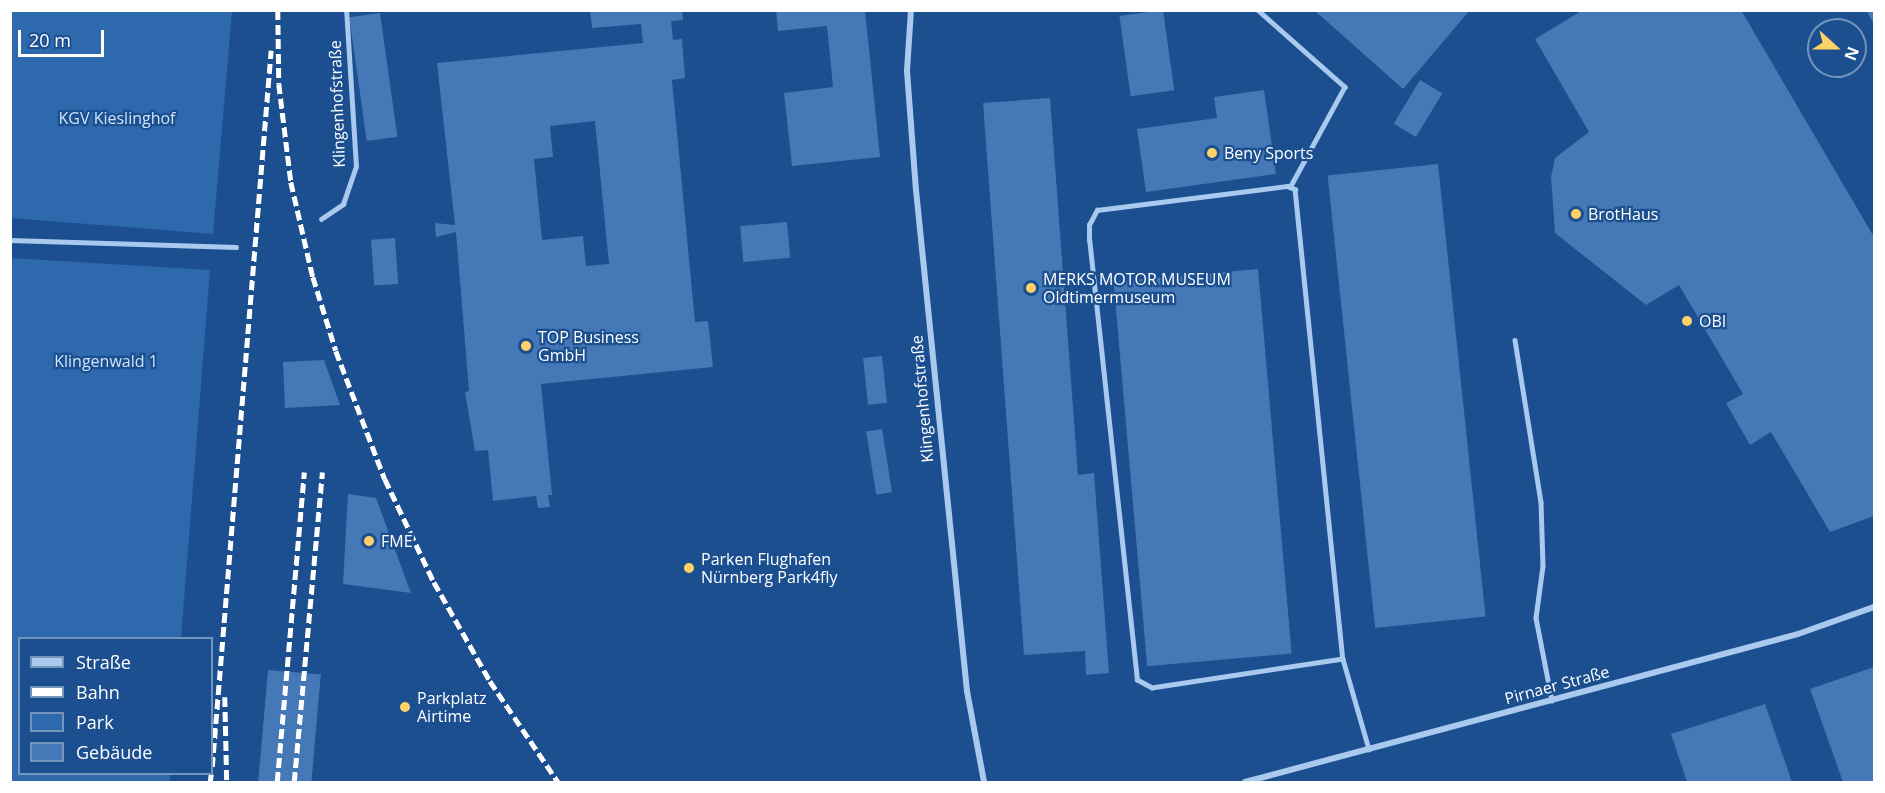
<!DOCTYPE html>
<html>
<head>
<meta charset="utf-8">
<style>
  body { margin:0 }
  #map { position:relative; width:1885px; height:793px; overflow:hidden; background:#1b4f8f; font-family:"Open Sans",sans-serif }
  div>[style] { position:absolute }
  .green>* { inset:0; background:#2e69ad }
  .building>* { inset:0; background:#4478b7; transform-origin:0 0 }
  .lane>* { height:4.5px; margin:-2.25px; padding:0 2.25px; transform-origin:2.25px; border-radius:2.25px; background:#a9c9ee }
  .street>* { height:6px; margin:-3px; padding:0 3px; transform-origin:3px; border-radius:3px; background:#a9c9ee }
  .rail>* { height:4.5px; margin-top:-2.25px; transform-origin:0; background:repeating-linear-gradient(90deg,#fff 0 10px,transparent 0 14.5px) }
  .dots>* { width:16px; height:16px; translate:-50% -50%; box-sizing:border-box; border:3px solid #1b4f8f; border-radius:50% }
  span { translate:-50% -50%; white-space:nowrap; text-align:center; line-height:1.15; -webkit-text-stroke:4.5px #1b4f8f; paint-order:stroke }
  .street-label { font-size:16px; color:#fff }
  .park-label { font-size:16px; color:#cfe3fa }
  .poi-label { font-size:16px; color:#fff }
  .left { translate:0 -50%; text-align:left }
  .frame { position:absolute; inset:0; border:12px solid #fff; pointer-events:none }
  .legend { position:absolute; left:18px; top:637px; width:195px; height:138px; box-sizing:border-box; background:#1b4f8f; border:2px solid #7695bc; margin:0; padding:8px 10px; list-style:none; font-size:18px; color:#fff }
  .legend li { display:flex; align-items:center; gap:12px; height:30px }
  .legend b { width:30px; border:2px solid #7695bc }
  .north { position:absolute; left:1807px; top:18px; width:60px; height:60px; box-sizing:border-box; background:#1b4f8f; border:2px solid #7695bc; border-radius:50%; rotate:111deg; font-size:16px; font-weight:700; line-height:24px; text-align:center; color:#fff }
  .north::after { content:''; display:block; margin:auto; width:21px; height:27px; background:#ffd166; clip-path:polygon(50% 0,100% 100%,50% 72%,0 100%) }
  .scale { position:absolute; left:18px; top:30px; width:86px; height:27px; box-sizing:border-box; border:3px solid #fff; border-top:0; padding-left:8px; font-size:18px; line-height:21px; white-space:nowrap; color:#fff; -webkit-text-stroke:4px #1b4f8f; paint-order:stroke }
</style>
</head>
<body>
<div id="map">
  <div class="green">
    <div style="clip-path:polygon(11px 10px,232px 11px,213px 234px,11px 218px)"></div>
    <div style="clip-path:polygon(11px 258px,210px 270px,181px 638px,20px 638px,20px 774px,170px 774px,170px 782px,11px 782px)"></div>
  </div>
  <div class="building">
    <div style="clip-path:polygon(evenodd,590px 10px,682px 10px,683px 20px,671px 21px,673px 40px,682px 39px,685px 78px,672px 80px,695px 322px,708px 321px,713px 367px,541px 384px,552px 495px,548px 495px,550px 507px,538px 508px,536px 496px,493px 501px,488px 450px,475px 451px,465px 392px,469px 391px,456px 232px,436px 237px,435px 223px,455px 225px,437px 63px,643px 43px,641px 24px,592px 28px,590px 10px,595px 121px,609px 264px,586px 266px,583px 236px,542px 240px,534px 159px,553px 157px,550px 126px,595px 121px)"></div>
    <div style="clip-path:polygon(776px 10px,865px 10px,880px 157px,792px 166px,784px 93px,833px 87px,827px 26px,778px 31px)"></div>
    <div style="left:1163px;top:10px;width:81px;height:44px;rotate:82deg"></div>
    <div style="clip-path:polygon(1314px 10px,1470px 10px,1403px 89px)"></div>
    <div style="clip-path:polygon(1583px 10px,1741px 10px,1874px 237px,1874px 516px,1830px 532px,1771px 432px,1750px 445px,1726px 403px,1743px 394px,1679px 285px,1646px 305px,1555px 233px,1551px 177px,1555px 158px,1589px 132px,1535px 39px)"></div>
    <div style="clip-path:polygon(1866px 10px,1874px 10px,1874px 24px)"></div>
    <div style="left:380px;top:13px;width:125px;height:31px;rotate:82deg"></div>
    <div style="left:1420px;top:80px;width:26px;height:51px;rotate:31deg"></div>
    <div style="clip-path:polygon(1264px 90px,1276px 174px,1146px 192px,1137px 129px,1217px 118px,1214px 97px)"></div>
    <div style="clip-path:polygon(1050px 98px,1078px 475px,1094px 473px,1109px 673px,1086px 675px,1085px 651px,1024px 655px,983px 103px)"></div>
    <div style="left:1438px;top:164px;width:455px;height:111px;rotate:84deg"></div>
    <div style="left:787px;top:222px;width:36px;height:47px;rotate:85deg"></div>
    <div style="left:395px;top:238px;width:46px;height:24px;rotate:86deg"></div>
    <div style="left:1258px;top:269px;width:386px;height:145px;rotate:85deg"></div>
    <div style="left:882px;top:356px;width:47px;height:19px;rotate:84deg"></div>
    <div style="clip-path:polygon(324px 360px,340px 405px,285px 408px,283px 362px)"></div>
    <div style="left:882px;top:429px;width:64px;height:16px;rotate:81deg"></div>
    <div style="clip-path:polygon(348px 494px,376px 498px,411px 593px,343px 584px)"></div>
    <div style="clip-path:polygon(1874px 667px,1874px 782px,1843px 782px,1810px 689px)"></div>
    <div style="left:268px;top:670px;width:53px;height:112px;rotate:5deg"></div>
    <div style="clip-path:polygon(1765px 704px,1792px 782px,1687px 782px,1671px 734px)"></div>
  </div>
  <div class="lane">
    <div style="left:1258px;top:10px;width:116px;rotate:41.5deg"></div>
    <div style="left:1345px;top:87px;width:113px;rotate:118.6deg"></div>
    <div style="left:321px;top:219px;width:27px;rotate:-34deg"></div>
    <div style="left:343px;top:204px;width:39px;rotate:-71deg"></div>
    <div style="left:356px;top:167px;width:157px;rotate:-93.6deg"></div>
    <div style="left:10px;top:240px;width:226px;rotate:1.8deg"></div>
    <div style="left:1515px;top:340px;width:164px;rotate:80.9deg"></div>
    <div style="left:1541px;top:502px;width:64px;rotate:88.2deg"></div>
    <div style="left:1543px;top:566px;width:52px;rotate:97.7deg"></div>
    <div style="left:1536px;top:618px;width:84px;rotate:79deg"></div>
    <div style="left:1343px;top:659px;width:193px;rotate:171.4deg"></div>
    <div style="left:1152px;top:688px;width:17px;rotate:-152deg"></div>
    <div style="left:1137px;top:680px;width:443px;rotate:-96.2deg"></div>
    <div style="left:1089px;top:240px;width:15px;rotate:-90deg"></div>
    <div style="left:1089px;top:225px;width:17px;rotate:-62deg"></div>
    <div style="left:1097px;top:210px;width:192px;rotate:-7.2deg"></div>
    <div style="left:1287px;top:186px;width:9px;rotate:21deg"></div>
    <div style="left:1295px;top:189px;width:472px;rotate:84.2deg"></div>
    <div style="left:1343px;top:659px;width:94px;rotate:73.9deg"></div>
  </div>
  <div class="street">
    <div style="left:911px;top:10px;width:61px;rotate:93.8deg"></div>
    <div style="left:907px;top:71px;width:119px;rotate:85.7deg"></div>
    <div style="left:916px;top:190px;width:504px;rotate:84.19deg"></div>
    <div style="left:967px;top:691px;width:93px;rotate:79.4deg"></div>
    <div style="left:1245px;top:782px;width:572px;rotate:-14.98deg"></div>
    <div style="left:1798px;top:634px;width:81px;rotate:-19.6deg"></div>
  </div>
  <div class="rail">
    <div style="left:278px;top:10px;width:74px;rotate:89.2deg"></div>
    <div style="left:279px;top:84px;width:99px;rotate:83deg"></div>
    <div style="left:291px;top:182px;width:98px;rotate:77deg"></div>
    <div style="left:313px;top:277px;width:77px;rotate:72.7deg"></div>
    <div style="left:336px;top:351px;width:137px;rotate:69.1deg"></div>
    <div style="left:385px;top:479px;width:114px;rotate:64.6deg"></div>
    <div style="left:434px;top:582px;width:114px;rotate:60.5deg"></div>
    <div style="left:490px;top:681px;width:122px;rotate:56deg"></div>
    <div style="left:225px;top:697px;width:85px;rotate:88.7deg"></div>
    <div style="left:212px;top:767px;width:719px;rotate:-85.3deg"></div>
    <div style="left:210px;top:782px;width:8px;rotate:-83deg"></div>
    <div style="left:277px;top:782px;width:311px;rotate:-85deg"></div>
    <div style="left:294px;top:782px;width:311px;rotate:-84.8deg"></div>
  </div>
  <div class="dots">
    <div style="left:1212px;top:153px;background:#ffd166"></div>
    <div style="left:1576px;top:214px;background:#ffd166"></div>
    <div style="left:1031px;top:288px;background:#ffd166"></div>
    <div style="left:1687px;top:321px;background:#ffd166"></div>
    <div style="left:526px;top:346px;background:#ffd166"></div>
    <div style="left:369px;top:541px;background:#ffd166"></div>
    <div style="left:689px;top:568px;background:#ffd166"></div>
    <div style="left:405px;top:707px;background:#ffd166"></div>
  </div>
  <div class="street-label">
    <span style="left:337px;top:104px;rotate:-92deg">Klingenhofstraße</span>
    <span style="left:922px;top:399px;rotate:-95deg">Klingenhofstraße</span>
    <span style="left:1557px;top:685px;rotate:-15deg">Pirnaer Straße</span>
  </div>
  <div class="park-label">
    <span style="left:117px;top:118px">KGV Kieslinghof</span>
    <span style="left:106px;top:361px">Klingenwald 1</span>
  </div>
  <div class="poi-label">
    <span class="left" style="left:1224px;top:153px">Beny Sports</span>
    <span class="left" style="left:1588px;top:214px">BrotHaus</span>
    <span class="left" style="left:1043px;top:288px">MERKS MOTOR MUSEUM<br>Oldtimermuseum</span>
    <span class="left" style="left:1699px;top:321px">OBI</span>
    <span class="left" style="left:538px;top:346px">TOP Business<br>GmbH</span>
    <span class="left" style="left:381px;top:541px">FME</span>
    <span class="left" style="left:701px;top:568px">Parken Flughafen<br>Nürnberg Park4fly</span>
    <span class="left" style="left:417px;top:707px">Parkplatz<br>Airtime</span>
  </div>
  <div class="frame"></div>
  <ul class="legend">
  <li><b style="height:8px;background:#a9c9ee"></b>Straße</li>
  <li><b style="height:8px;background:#fff"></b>Bahn</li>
  <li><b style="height:16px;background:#2e69ad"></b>Park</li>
  <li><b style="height:16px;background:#4478b7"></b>Gebäude</li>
  </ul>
  <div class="north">N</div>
  <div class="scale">20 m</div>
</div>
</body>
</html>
